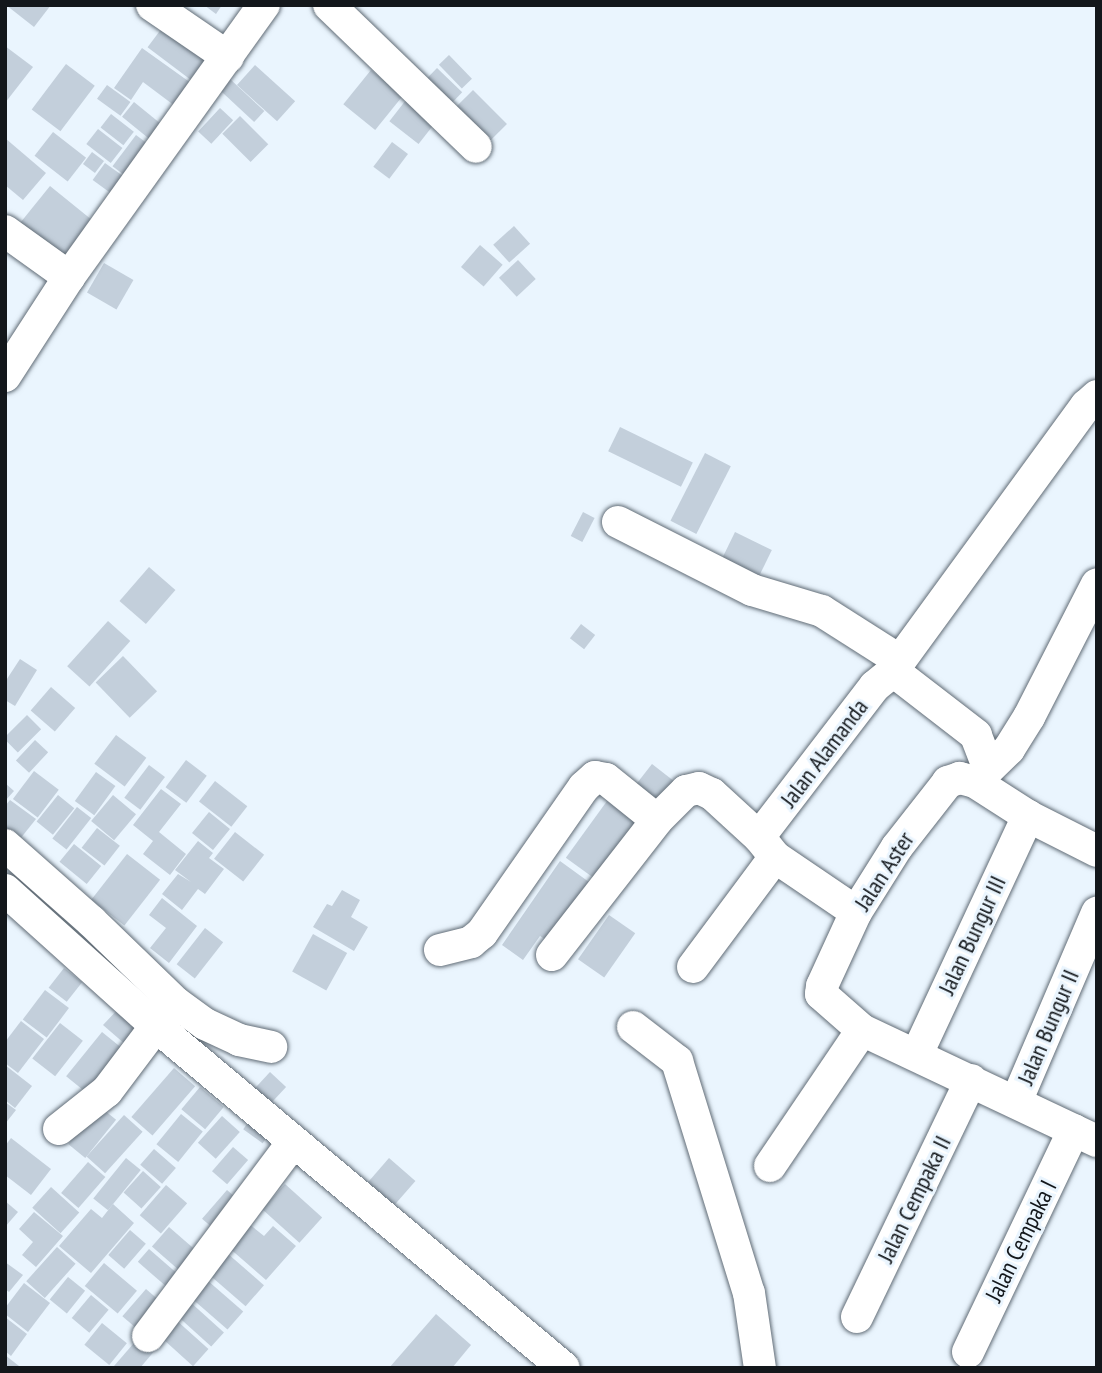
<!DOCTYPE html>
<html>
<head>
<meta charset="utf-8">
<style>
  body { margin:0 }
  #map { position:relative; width:1102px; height:1373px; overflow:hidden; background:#eaf5fe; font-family:"PT Sans Narrow",sans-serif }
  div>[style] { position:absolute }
  .building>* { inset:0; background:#c3cfdb; transform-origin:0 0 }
  .roads { filter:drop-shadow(0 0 2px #616c76) drop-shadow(0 0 2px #616c76) }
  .minor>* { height:32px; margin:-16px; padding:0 16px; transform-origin:16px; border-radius:16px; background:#fff }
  span { translate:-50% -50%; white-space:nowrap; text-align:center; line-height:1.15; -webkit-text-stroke:6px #eaf5fe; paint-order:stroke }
  .street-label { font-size:24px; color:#13171b }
  .frame { position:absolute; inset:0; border:7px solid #13171b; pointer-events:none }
</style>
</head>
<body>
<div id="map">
  <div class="building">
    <div style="clip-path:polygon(6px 5px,51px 5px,34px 27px)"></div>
    <div style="clip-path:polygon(204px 5px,222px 5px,216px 14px)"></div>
    <div style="left:168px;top:20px;width:54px;height:34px;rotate:37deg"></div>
    <div style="clip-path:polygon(5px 46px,33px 67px,5px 103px)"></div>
    <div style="clip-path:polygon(142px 48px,191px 83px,175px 106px,143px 82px,131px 100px,114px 88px)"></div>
    <div style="left:449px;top:55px;width:33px;height:14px;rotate:46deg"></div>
    <div style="left:66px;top:64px;width:36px;height:57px;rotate:37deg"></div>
    <div style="left:255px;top:65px;width:54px;height:27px;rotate:42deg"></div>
    <div style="left:437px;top:68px;width:35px;height:25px;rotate:44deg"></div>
    <div style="left:371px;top:70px;width:41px;height:44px;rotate:39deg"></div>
    <div style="left:230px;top:79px;width:47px;height:15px;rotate:43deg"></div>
    <div style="left:107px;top:85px;width:29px;height:17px;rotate:36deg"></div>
    <div style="left:473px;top:90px;width:48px;height:33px;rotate:45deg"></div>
    <div style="left:406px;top:100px;width:37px;height:27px;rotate:38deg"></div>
    <div style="left:134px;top:102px;width:36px;height:19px;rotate:39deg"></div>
    <div style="left:220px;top:108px;width:18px;height:32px;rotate:43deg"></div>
    <div style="left:111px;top:114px;width:29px;height:17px;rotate:38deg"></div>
    <div style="left:240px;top:116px;width:40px;height:25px;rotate:45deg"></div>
    <div style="left:98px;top:129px;width:31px;height:19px;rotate:38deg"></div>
    <div style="left:53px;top:132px;width:42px;height:30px;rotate:38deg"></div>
    <div style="left:136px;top:135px;width:20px;height:39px;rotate:37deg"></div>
    <div style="clip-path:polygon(5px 138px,46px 173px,23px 200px,5px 185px)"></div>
    <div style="left:392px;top:142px;width:20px;height:31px;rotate:37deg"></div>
    <div style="left:92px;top:152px;width:15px;height:15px;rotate:37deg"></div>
    <div style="left:105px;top:163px;width:29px;height:21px;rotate:36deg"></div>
    <div style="left:50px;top:186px;width:58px;height:53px;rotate:39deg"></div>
    <div style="left:514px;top:226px;width:24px;height:28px;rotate:48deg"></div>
    <div style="left:480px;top:245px;width:30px;height:29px;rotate:41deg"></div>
    <div style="left:518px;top:260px;width:26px;height:26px;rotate:47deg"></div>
    <div style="left:104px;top:263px;width:34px;height:34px;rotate:30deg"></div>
    <div style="left:620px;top:427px;width:81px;height:27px;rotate:26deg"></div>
    <div style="left:705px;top:453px;width:29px;height:76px;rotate:27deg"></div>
    <div style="left:583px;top:512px;width:13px;height:27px;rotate:27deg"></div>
    <div style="left:735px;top:532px;width:41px;height:42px;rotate:26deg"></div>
    <div style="left:149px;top:567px;width:35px;height:45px;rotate:41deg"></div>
    <div style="left:108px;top:621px;width:30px;height:61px;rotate:42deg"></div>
    <div style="left:581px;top:624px;width:18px;height:18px;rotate:38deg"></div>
    <div style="left:123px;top:656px;width:49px;height:38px;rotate:46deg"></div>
    <div style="clip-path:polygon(20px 659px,37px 670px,15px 706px,5px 700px,5px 682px)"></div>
    <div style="left:51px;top:687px;width:32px;height:31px;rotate:41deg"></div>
    <div style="left:27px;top:715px;width:20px;height:33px;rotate:45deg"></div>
    <div style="left:116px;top:735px;width:38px;height:36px;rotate:37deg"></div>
    <div style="left:35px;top:740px;width:18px;height:28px;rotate:43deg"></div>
    <div style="left:186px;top:760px;width:26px;height:34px;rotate:37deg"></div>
    <div style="left:652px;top:764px;width:33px;height:34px;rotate:38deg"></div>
    <div style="left:149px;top:765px;width:20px;height:41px;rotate:37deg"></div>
    <div style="left:34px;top:771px;width:31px;height:35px;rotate:37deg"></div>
    <div style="left:96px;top:772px;width:24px;height:36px;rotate:36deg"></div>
    <div style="left:215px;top:781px;width:41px;height:26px;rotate:38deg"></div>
    <div style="clip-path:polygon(5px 783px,14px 791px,5px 801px)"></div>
    <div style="clip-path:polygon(161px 789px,181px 804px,159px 832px,186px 854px,170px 875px,143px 854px,153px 841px,133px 825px)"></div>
    <div style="left:58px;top:795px;width:21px;height:34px;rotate:39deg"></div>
    <div style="left:113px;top:795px;width:30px;height:34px;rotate:40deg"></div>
    <div style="clip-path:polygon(10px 800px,36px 819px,20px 839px,5px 827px,5px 806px)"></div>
    <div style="left:607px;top:801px;width:43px;height:70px;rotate:36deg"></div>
    <div style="left:77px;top:807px;width:18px;height:40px;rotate:38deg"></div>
    <div style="left:209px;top:812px;width:27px;height:27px;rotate:39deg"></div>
    <div style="left:97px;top:828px;width:29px;height:25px;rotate:38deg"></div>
    <div style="left:235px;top:832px;width:37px;height:34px;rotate:38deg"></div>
    <div style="clip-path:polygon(198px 841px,213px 853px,209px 858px,224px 869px,205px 894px,198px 889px,182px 910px,162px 894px,178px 874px,191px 882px,175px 870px)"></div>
    <div style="left:74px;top:844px;width:35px;height:23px;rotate:39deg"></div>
    <div style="left:127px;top:854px;width:42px;height:58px;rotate:38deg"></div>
    <div style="clip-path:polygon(560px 861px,600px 890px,549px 942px,540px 936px,523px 960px,502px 945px)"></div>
    <div style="clip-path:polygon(342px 890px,360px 900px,351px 917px,368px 927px,354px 951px,313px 927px,327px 904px,332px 906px)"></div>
    <div style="clip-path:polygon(162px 898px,197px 926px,169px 963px,150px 948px,166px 928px,149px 915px)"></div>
    <div style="left:609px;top:915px;width:32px;height:54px;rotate:35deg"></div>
    <div style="left:205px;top:928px;width:23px;height:46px;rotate:38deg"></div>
    <div style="left:313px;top:934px;width:39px;height:43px;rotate:29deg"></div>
    <div style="left:64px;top:968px;width:23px;height:25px;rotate:38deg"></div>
    <div style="left:45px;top:990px;width:30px;height:37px;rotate:37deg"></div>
    <div style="clip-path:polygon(121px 1006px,145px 1030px,133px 1051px,103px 1025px)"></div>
    <div style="clip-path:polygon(21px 1021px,44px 1039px,18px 1073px,5px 1063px,5px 1042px)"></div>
    <div style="left:60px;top:1023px;width:29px;height:45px;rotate:38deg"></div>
    <div style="left:102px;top:1032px;width:35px;height:57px;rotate:39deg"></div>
    <div style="clip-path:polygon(5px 1065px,32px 1086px,15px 1108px,5px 1100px)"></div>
    <div style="left:174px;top:1068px;width:28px;height:65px;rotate:41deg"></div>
    <div style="left:270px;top:1072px;width:22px;height:27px;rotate:43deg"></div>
    <div style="left:200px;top:1087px;width:31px;height:29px;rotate:40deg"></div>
    <div style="clip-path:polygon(5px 1102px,16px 1110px,5px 1124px)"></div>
    <div style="left:99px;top:1106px;width:22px;height:49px;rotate:39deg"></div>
    <div style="left:181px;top:1114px;width:28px;height:39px;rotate:39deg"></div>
    <div style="left:124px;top:1115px;width:25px;height:56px;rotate:42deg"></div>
    <div style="left:222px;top:1116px;width:24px;height:36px;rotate:42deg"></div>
    <div style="left:252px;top:1117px;width:24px;height:15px;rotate:36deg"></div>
    <div style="clip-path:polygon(11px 1138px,51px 1169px,31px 1195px,5px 1175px,5px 1146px)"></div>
    <div style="left:233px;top:1147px;width:20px;height:32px;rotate:41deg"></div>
    <div style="left:154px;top:1149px;width:29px;height:21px;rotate:41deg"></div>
    <div style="left:126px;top:1158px;width:19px;height:52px;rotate:39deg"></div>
    <div style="left:389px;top:1158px;width:35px;height:32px;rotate:41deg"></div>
    <div style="left:88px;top:1162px;width:23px;height:41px;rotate:41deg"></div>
    <div style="left:143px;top:1171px;width:24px;height:29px;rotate:42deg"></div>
    <div style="left:285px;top:1184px;width:50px;height:34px;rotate:42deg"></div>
    <div style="left:166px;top:1185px;width:28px;height:40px;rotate:41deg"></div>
    <div style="left:51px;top:1187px;width:38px;height:28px;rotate:42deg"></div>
    <div style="left:227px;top:1190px;width:20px;height:38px;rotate:41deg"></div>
    <div style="clip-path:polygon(5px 1201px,18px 1212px,5px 1227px)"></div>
    <div style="clip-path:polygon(113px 1204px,134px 1223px,91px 1273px,59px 1246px,91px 1209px,102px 1218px)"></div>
    <div style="clip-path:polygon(34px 1212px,63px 1236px,36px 1267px,22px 1255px,33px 1242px,19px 1229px)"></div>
    <div style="clip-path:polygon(248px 1223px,264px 1236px,273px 1226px,296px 1246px,266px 1280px,228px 1247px)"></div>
    <div style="left:169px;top:1227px;width:40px;height:26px;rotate:41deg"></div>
    <div style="left:130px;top:1230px;width:21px;height:33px;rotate:41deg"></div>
    <div style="left:57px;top:1247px;width:25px;height:46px;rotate:42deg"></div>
    <div style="left:149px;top:1249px;width:40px;height:17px;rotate:41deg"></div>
    <div style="left:227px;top:1253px;width:49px;height:28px;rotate:41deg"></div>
    <div style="clip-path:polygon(5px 1262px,23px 1275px,9px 1292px,5px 1289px)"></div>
    <div style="left:104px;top:1263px;width:43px;height:30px;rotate:40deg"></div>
    <div style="left:68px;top:1277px;width:22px;height:29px;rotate:39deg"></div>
    <div style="left:207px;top:1280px;width:48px;height:24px;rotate:41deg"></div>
    <div style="clip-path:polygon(24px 1283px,50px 1303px,28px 1332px,5px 1314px,5px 1308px)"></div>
    <div style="left:146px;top:1289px;width:23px;height:36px;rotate:41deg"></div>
    <div style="left:91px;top:1295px;width:23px;height:30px;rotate:40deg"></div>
    <div style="left:189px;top:1301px;width:47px;height:19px;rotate:42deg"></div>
    <div style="clip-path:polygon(436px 1314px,471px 1345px,452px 1368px,389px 1368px)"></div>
    <div style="clip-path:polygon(5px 1317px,27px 1334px,11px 1356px,5px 1351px)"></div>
    <div style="left:175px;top:1319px;width:45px;height:23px;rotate:42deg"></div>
    <div style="left:102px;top:1323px;width:32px;height:28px;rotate:39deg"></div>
    <div style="clip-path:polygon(140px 1336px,156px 1349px,140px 1368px,117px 1368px,114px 1366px)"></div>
    <div style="clip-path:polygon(5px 1355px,19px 1366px,18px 1368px,5px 1368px)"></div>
  </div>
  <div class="roads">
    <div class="minor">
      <div style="left:152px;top:5px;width:92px;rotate:34.4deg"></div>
      <div style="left:329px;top:5px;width:204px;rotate:44deg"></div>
      <div style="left:5px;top:231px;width:79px;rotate:35.7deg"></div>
      <div style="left:5px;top:376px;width:118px;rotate:-57.1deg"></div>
      <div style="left:69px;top:277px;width:335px;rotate:-54.4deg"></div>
      <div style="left:618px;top:522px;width:150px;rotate:26.9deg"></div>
      <div style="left:752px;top:590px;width:73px;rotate:16.7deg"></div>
      <div style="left:822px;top:611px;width:91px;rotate:32.5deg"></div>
      <div style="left:988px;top:767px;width:34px;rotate:-111deg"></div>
      <div style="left:976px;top:735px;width:100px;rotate:-142.3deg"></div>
      <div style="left:897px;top:674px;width:6px;rotate:-171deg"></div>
      <div style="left:891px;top:673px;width:331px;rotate:-53.9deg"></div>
      <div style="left:1086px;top:406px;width:15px;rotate:-42deg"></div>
      <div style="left:976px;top:781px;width:46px;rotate:-44.1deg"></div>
      <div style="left:1009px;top:749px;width:38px;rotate:-58deg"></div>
      <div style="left:1029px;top:717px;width:149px;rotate:-62.9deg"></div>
      <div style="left:759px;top:837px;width:190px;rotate:-52.5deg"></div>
      <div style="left:875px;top:686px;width:21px;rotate:-39deg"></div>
      <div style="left:5px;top:845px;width:115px;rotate:41.5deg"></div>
      <div style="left:91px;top:921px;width:118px;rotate:44deg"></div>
      <div style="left:176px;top:1003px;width:36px;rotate:36deg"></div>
      <div style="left:205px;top:1024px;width:38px;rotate:25deg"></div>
      <div style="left:239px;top:1040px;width:33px;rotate:12deg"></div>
      <div style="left:1097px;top:851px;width:77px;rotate:-153.1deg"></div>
      <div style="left:1028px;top:816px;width:63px;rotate:-147.3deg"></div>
      <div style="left:975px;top:782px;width:16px;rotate:-165deg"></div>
      <div style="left:960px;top:778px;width:13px;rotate:162deg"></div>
      <div style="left:948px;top:782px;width:83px;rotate:128.1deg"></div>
      <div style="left:897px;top:847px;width:77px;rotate:122.2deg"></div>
      <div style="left:856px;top:912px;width:81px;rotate:114.7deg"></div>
      <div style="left:822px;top:986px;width:8px;rotate:97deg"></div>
      <div style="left:821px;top:994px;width:55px;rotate:41.3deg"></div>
      <div style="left:862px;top:1030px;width:260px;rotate:25.3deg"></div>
      <div style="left:5px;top:890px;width:203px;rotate:42deg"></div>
      <div style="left:156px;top:1026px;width:532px;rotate:39.97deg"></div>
      <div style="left:440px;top:950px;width:32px;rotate:-14deg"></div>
      <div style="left:471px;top:942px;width:14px;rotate:-39deg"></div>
      <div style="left:482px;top:933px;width:178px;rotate:-55.1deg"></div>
      <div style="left:584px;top:787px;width:15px;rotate:-42deg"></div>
      <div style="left:595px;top:777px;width:11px;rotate:10deg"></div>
      <div style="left:606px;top:779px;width:65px;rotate:38.8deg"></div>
      <div style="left:552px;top:955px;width:171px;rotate:-52.1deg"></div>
      <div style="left:657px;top:820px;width:41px;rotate:-45deg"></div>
      <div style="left:686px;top:791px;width:13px;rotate:-13deg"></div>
      <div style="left:699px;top:788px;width:14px;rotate:25deg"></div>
      <div style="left:712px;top:794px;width:64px;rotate:42.5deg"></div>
      <div style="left:759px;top:837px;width:26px;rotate:51deg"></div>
      <div style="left:775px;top:857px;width:98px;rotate:34.2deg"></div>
      <div style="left:693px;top:967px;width:137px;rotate:-53.3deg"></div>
      <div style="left:633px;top:1027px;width:56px;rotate:37.7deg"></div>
      <div style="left:677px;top:1061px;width:243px;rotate:72.8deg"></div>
      <div style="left:749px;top:1293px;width:76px;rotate:81.7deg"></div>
      <div style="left:917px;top:1054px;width:263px;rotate:-65deg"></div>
      <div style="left:1016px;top:1102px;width:206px;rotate:-66.8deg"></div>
      <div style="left:59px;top:1129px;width:61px;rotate:-38.4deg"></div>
      <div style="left:107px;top:1091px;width:81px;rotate:-53deg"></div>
      <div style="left:770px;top:1166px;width:164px;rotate:-55.9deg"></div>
      <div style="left:857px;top:1317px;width:263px;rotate:-64.3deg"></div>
      <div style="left:148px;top:1336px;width:242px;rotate:-53.2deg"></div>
      <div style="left:968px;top:1352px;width:246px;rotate:-64.5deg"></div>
    </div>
  </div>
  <div class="street-label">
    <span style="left:824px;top:753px;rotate:-53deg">Jalan Alamanda</span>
    <span style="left:884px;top:871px;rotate:-57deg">Jalan Aster</span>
    <span style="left:972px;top:935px;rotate:-65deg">Jalan Bungur III</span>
    <span style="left:1048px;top:1027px;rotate:-67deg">Jalan Bungur II</span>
    <span style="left:914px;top:1199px;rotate:-64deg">Jalan Cempaka II</span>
    <span style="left:1021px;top:1241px;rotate:-64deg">Jalan Cempaka I</span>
  </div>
  <div class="frame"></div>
</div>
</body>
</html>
